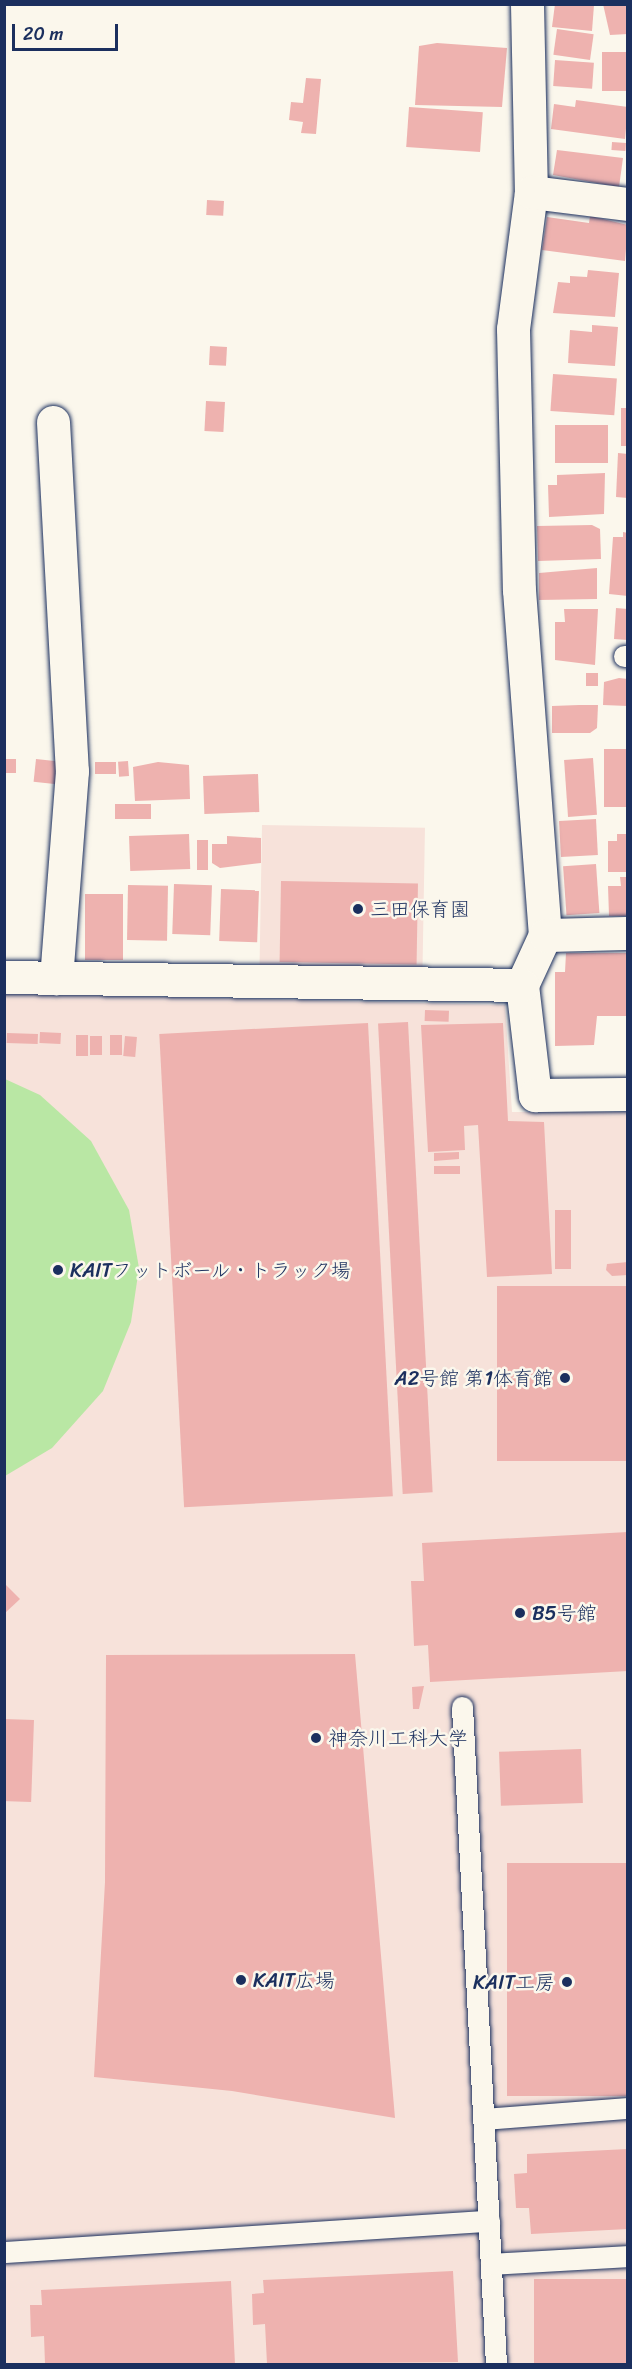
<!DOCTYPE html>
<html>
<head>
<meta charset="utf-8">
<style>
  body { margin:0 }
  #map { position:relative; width:632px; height:2369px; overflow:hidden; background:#fbf7ec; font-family:Sriracha,"Klee One",sans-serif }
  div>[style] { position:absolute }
  .built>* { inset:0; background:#f7e2da; transform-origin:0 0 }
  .green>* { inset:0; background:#b9e7a4 }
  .building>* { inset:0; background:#eeb2af; transform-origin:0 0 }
  .roads { filter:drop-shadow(0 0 2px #1b2f5e) drop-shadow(0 0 2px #1b2f5e) }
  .service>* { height:21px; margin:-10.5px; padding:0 10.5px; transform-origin:10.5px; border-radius:10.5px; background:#fbf7ec }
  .minor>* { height:33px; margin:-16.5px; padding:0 16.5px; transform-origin:16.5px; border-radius:16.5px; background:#fbf7ec }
  .dots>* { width:16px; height:16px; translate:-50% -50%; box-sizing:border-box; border:3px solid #fbf7ec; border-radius:50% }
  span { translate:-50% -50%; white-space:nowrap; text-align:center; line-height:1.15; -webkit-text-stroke:5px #fbf7ec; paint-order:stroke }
  .poi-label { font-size:20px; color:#1b2f5e }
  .left { translate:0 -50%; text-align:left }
  .right { translate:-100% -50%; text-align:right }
  .frame { position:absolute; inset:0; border:6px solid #1b2f5e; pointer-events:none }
  .scale { position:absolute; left:12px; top:24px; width:106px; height:27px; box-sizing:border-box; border:3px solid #1b2f5e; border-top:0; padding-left:8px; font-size:18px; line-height:21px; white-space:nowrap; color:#1b2f5e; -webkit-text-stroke:4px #fbf7ec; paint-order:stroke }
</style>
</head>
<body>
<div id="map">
  <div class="built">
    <div style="left:262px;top:825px;width:163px;height:142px;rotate:1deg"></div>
    <div style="clip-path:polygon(5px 993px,505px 1005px,512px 1112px,627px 1112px,627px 2364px,5px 2364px)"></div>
  </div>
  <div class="green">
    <div style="clip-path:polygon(5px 1079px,40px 1095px,91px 1141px,129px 1210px,139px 1268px,131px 1322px,103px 1391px,52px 1448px,5px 1476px)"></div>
  </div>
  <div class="building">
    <div style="clip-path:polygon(555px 4px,594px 5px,592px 31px,552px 27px)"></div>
    <div style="clip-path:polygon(603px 4px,628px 4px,628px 34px,610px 35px)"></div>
    <div style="left:557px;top:29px;width:37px;height:26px;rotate:8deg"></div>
    <div style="clip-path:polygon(437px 43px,507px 48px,502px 107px,415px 105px,419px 46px)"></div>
    <div style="left:628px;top:52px;width:39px;height:26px;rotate:90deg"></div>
    <div style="left:555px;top:60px;width:39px;height:26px;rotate:4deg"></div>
    <div style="clip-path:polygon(306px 78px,321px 79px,316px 134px,301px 133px,303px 122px,289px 120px,291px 102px,303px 103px)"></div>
    <div style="clip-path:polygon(576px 100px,628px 107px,625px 139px,551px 129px,554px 104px,575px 107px)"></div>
    <div style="left:409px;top:107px;width:74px;height:40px;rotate:4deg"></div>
    <div style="left:612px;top:142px;width:14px;height:8px;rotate:4deg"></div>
    <div style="clip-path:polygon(557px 150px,623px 158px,619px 187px,553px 175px)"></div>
    <div style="left:207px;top:200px;width:17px;height:15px;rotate:3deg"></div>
    <div style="clip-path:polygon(590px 216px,628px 225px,625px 261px,542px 250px,547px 217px,589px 223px)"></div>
    <div style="clip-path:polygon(588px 270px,619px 273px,615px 317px,553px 313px,558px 282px,570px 283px,570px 276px,587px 277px)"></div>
    <div style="clip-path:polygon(592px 325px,618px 327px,615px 366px,568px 363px,570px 330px,592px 332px)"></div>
    <div style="left:210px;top:346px;width:17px;height:19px;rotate:3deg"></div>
    <div style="left:553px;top:374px;width:64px;height:37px;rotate:4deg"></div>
    <div style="left:206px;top:401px;width:19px;height:30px;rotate:3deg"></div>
    <div style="left:621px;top:408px;width:7px;height:38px"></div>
    <div style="left:555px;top:425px;width:53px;height:38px"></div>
    <div style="clip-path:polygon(618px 453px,628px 454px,628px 498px,616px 497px)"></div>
    <div style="clip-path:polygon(605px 473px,604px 514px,549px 517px,548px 485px,557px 485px,557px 475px)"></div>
    <div style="clip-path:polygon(592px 525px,600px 529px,601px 559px,538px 561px,537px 526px)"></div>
    <div style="clip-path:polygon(623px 532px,628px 533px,628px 596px,609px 594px,613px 537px,623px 537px)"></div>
    <div style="clip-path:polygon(597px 568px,597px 599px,539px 600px,539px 573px)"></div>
    <div style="clip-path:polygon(616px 608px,628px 609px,628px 640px,614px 639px)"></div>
    <div style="clip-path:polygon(564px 609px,598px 609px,595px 665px,555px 660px,555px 622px,565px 622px)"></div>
    <div style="left:586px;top:673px;width:12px;height:13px"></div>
    <div style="clip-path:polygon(619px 678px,628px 679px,628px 706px,603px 705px,604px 682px)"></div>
    <div style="clip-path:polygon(579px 705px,598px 705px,597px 728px,590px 733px,552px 733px,552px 706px)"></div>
    <div style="left:604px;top:749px;width:24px;height:58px"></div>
    <div style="left:593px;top:758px;width:57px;height:29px;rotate:86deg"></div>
    <div style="left:16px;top:759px;width:14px;height:12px;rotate:90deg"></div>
    <div style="left:36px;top:759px;width:30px;height:23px;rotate:6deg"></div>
    <div style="left:128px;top:761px;width:15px;height:10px;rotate:86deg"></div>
    <div style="left:116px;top:762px;width:12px;height:21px;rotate:90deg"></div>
    <div style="clip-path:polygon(158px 762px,189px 765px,190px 799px,135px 801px,133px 767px)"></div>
    <div style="left:258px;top:774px;width:38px;height:55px;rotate:88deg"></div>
    <div style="left:115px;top:804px;width:36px;height:15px"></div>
    <div style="left:596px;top:819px;width:36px;height:37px;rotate:87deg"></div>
    <div style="left:189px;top:834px;width:35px;height:60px;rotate:88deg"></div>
    <div style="clip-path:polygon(617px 834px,628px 834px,628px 872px,608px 872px,608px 841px,617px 841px)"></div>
    <div style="clip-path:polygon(227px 836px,261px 838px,261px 863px,220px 868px,212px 863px,212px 844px,227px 844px)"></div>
    <div style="left:197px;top:840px;width:11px;height:30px"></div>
    <div style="left:596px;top:864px;width:49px;height:33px;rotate:86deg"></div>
    <div style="clip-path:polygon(620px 877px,628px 877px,628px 916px,609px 916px,608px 886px,621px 886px)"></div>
    <div style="left:281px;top:881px;width:137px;height:81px;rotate:1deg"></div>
    <div style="left:174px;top:884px;width:38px;height:50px;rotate:2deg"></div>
    <div style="left:128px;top:885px;width:40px;height:55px;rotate:1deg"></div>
    <div style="left:221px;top:889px;width:38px;height:52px;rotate:2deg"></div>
    <div style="left:85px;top:894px;width:38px;height:66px"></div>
    <div style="clip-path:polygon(566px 953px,628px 953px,628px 1016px,597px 1016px,594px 1045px,555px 1046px,555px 972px,565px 972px)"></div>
    <div style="left:425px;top:1010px;width:24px;height:11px;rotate:2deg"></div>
    <div style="left:408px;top:1022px;width:471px;height:30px;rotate:87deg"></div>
    <div style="left:368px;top:1023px;width:474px;height:209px;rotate:87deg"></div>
    <div style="clip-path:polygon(503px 1023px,508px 1121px,544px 1122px,552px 1274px,487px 1277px,478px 1125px,464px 1126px,465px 1150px,428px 1152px,421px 1025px)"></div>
    <div style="left:40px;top:1032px;width:21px;height:11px;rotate:3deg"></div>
    <div style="left:7px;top:1033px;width:31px;height:10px;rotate:2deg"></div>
    <div style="left:76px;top:1035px;width:12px;height:21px"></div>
    <div style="left:110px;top:1035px;width:12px;height:20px"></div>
    <div style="left:90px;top:1036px;width:12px;height:19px"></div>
    <div style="left:125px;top:1036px;width:12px;height:20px;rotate:5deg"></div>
    <div style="clip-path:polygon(459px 1152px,459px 1159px,434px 1161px,434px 1153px)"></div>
    <div style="left:460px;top:1166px;width:8px;height:26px;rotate:90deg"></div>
    <div style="left:555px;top:1210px;width:16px;height:59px"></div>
    <div style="clip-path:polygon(628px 1262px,628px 1275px,612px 1276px,606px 1270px,607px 1264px)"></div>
    <div style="left:628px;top:1286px;width:175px;height:131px;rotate:90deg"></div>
    <div style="clip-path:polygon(628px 1532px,628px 1671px,430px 1682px,428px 1645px,414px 1646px,411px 1581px,424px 1581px,422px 1543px)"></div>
    <div style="clip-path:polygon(4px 1583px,20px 1599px,4px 1614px)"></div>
    <div style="clip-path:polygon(355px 1654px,395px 2118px,232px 2091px,94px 2077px,105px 1882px,106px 1655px)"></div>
    <div style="clip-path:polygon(424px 1686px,419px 1709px,413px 1709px,412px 1687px)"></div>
    <div style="left:4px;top:1719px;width:30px;height:82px;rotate:2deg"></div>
    <div style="left:581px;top:1749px;width:54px;height:82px;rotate:88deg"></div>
    <div style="left:628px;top:1863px;width:233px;height:121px;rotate:90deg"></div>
    <div style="clip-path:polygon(628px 2149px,628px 2229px,531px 2234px,529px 2208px,516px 2208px,514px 2174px,527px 2173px,527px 2154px)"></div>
    <div style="clip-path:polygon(453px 2271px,458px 2362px,267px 2364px,265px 2324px,253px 2325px,252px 2294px,264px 2293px,263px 2280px)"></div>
    <div style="left:628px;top:2279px;width:85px;height:94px;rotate:90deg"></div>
    <div style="clip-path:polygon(231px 2281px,235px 2364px,45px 2364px,44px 2336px,31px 2337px,30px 2305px,42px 2305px,41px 2290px)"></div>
  </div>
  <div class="roads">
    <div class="service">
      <div style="left:624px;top:656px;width:4px"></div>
      <div style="left:462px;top:1707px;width:658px;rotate:87.04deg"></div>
      <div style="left:484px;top:2119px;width:144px;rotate:-4.4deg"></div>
      <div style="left:4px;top:2252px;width:486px;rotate:-3.7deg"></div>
      <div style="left:491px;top:2264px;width:137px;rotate:-3.3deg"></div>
    </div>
    <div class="minor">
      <div style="left:527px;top:4px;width:188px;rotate:88.8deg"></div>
      <div style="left:531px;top:192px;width:138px;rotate:97.5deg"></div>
      <div style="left:513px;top:329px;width:261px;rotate:88.7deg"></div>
      <div style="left:519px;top:590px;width:346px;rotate:85.7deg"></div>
      <div style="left:545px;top:935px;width:55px;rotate:114.7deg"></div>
      <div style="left:522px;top:985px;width:111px;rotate:83.3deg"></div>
      <div style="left:535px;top:1095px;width:93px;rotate:-0.6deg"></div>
      <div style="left:531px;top:192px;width:98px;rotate:7.1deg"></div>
      <div style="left:53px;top:422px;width:350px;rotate:86.9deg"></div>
      <div style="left:72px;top:771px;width:208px;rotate:94.4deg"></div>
      <div style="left:545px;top:935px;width:83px;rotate:-1.4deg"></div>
      <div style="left:4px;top:977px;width:518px;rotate:0.88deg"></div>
    </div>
  </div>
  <div class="dots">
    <div style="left:358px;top:909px;background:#1b2f5e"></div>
    <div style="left:58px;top:1270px;background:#1b2f5e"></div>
    <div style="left:565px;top:1378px;background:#1b2f5e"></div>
    <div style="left:520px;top:1613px;background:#1b2f5e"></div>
    <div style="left:316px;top:1738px;background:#1b2f5e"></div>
    <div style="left:241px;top:1980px;background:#1b2f5e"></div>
    <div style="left:567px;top:1982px;background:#1b2f5e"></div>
  </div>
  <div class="poi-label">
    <span class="left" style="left:370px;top:909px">三田保育園</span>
    <span class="left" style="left:70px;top:1270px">KAITフットボール・トラック場</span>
    <span class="right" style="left:553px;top:1378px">A2号館 第1体育館</span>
    <span class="left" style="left:532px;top:1613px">B5号館</span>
    <span class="left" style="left:328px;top:1738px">神奈川工科大学</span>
    <span class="left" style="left:253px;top:1980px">KAIT広場</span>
    <span class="right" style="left:555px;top:1982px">KAIT工房</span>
  </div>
  <div class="frame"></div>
  <div class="scale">20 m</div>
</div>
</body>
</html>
